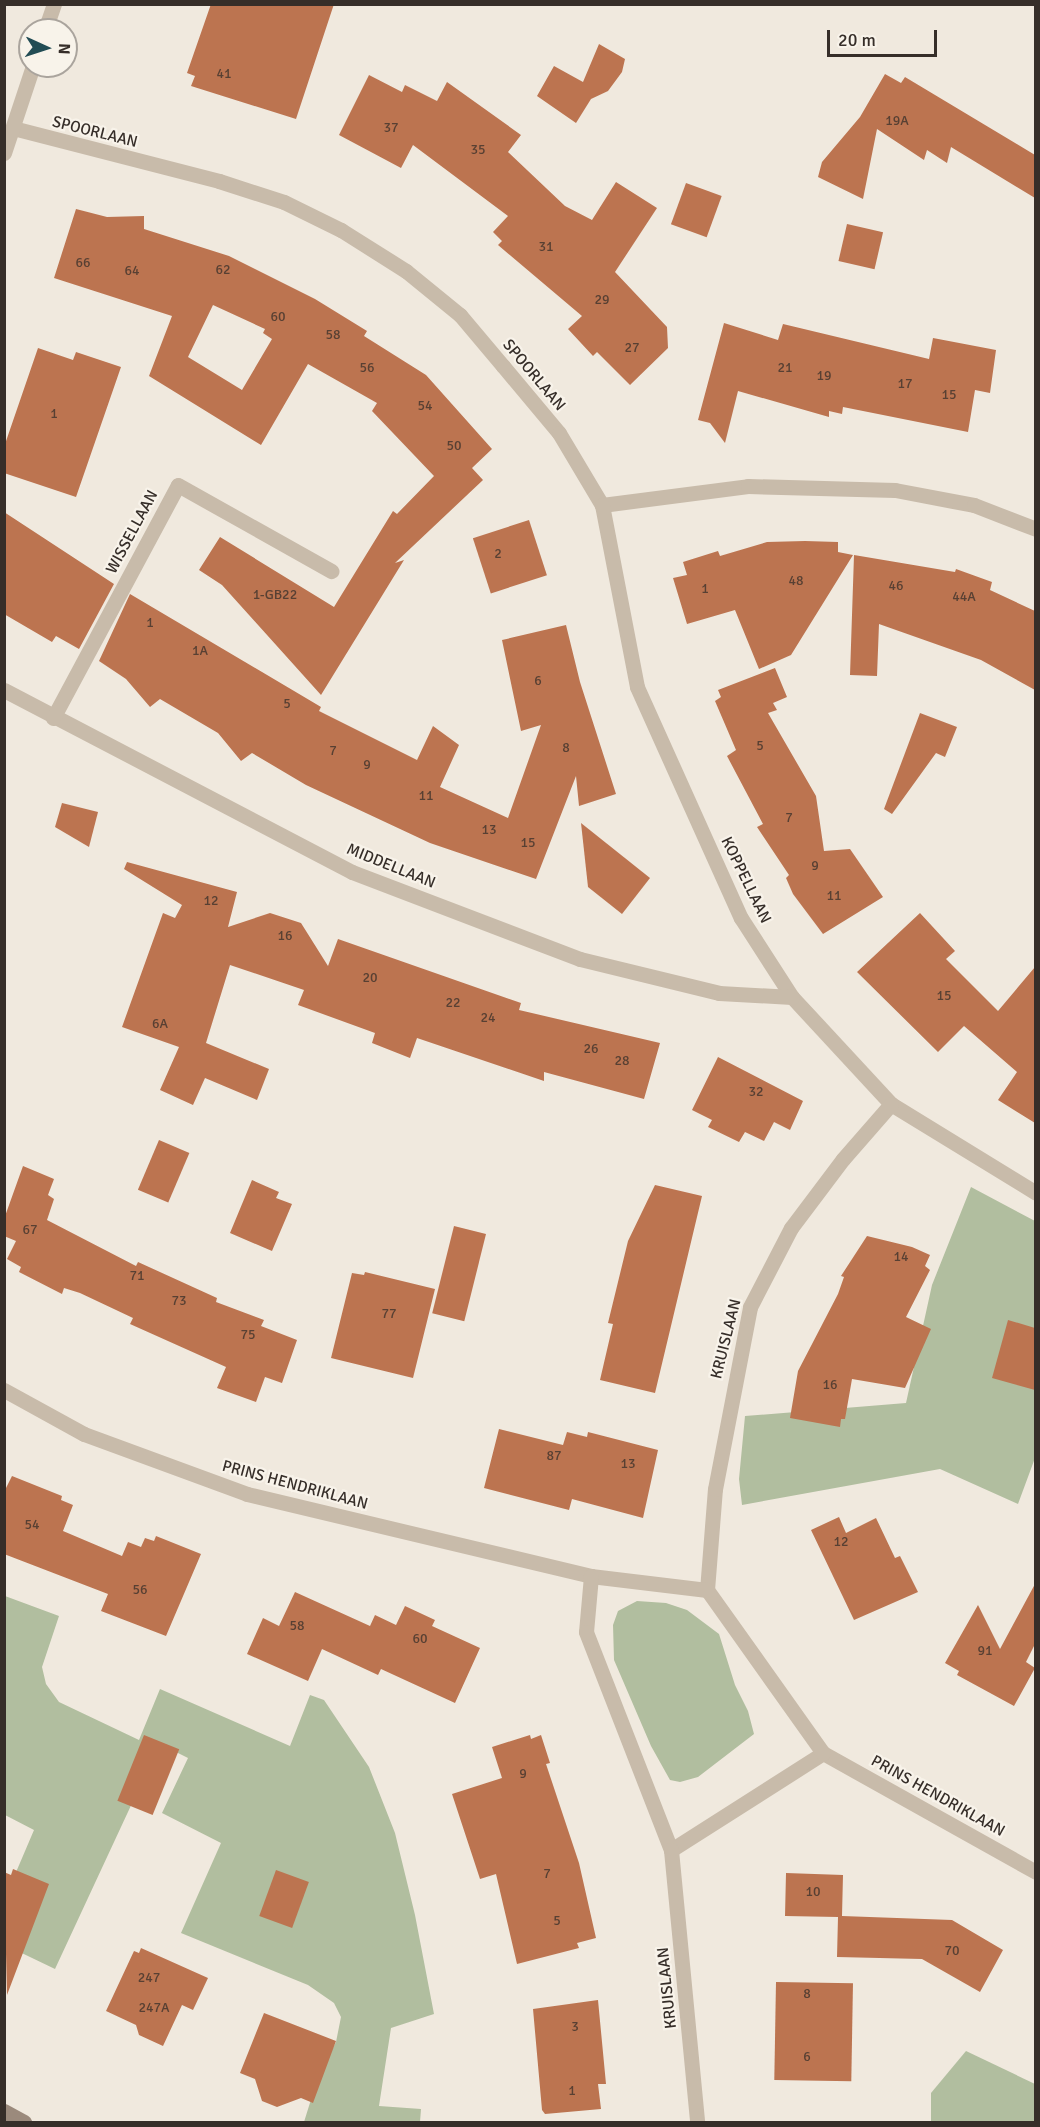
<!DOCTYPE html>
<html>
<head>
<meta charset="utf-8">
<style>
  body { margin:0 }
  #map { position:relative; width:1040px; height:2127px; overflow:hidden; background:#f0e9de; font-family:Signika,sans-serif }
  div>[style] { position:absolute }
  .green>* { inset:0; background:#b1be9f }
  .building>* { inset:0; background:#bc7450; transform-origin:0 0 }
  .minor>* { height:15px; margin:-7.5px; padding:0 7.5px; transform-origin:7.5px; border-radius:7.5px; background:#c8bbaa }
  .tertiary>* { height:15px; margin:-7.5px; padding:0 7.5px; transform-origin:7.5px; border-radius:7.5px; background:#c8bbaa }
  .secondary>* { height:15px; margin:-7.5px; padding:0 7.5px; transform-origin:7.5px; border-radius:7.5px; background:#9b8a7c }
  span { translate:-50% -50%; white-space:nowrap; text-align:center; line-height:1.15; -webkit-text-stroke:4.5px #f8f3ea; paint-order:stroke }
  .number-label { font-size:14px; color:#584033 }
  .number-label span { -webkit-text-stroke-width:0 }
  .street-label { font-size:16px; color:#362e29 }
  .frame { position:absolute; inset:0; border:6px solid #362e29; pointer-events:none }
  .north { position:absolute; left:18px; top:18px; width:60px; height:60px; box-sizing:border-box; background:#f8f3ea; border:2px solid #aaa49d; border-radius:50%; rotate:93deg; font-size:16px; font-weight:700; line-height:24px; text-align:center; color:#362e29 }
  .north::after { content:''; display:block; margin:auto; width:21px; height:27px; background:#224c54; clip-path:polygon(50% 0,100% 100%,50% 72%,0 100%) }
  .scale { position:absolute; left:827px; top:30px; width:110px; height:27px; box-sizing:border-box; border:3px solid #362e29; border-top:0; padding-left:8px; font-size:18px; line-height:21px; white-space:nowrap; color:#362e29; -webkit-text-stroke:4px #f8f3ea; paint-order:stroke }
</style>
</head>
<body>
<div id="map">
  <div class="green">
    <div style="clip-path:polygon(971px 1187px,1035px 1221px,1035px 1458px,1018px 1504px,940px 1469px,742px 1505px,739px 1479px,745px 1416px,906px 1403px,932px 1285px)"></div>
    <div style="clip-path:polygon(5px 1596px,59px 1616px,42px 1667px,46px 1684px,59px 1702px,139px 1740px,160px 1689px,290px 1746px,310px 1695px,324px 1700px,369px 1767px,395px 1833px,415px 1915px,434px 2014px,391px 2028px,379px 2106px,421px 2109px,420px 2122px,304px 2122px,318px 2077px,336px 2042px,341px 2017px,334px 2003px,308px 1985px,181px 1933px,221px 1843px,162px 1813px,188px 1758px,164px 1746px,134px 1799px,55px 1969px,5px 1945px,5px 1898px,34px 1830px,5px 1815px)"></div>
    <div style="clip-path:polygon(637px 1601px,666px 1603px,687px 1610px,719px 1634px,735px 1685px,748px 1711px,754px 1734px,698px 1777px,680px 1782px,670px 1780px,651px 1746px,614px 1660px,613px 1625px,618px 1611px)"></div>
    <div style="clip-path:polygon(966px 2051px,1035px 2084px,1035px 2122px,931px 2122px,931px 2093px)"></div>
  </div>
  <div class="building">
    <div style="clip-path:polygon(211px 4px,334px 4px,296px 119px,191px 86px,195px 76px,187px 73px)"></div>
    <div style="clip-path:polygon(599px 44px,625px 59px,622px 72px,608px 91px,591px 99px,576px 123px,537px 96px,554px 66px,583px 82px)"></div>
    <div style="clip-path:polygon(885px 74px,901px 83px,905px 77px,1035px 155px,1035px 198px,951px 147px,947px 163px,927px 150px,924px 160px,877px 129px,863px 199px,818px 177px,822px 162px,860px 117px)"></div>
    <div style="clip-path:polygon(369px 75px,402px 92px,405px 85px,437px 101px,447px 82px,521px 135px,508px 152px,565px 206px,592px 220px,616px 182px,657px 208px,615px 272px,667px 327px,668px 348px,630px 385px,597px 352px,593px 356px,568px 329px,582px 316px,498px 245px,502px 241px,493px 232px,508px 216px,413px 145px,401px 168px,339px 135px)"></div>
    <div style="left:686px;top:183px;width:38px;height:44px;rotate:20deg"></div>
    <div style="clip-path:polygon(evenodd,76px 209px,107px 217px,144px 216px,144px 229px,229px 256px,315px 299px,367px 331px,364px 336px,426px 375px,492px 449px,472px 468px,483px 480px,395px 563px,404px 560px,321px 695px,222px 585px,199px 570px,220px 537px,334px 607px,393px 511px,397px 514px,434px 476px,372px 411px,377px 403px,308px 364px,261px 445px,149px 376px,172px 316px,54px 278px,76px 209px,213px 305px,265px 329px,263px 333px,272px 339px,242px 390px,188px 357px,213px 305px)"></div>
    <div style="left:847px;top:224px;width:37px;height:38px;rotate:13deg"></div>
    <div style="clip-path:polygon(724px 323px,778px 340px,783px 324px,929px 359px,933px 338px,996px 350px,990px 393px,975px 390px,968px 432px,843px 407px,842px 414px,829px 411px,829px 417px,738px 391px,725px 443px,710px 423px,698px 420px)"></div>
    <div style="clip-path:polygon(38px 348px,73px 360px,76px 352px,121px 367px,76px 497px,4px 473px,4px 447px)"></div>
    <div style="clip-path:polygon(4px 512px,114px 584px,79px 649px,56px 636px,52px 642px,4px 614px)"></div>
    <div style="left:529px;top:520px;width:58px;height:59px;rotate:72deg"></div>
    <div style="clip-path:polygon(805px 541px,838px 542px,838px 552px,853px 555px,791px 655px,759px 669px,735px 610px,687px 624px,673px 578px,687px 575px,683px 562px,718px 551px,720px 556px,767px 542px)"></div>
    <div style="clip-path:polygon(854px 555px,955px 572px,956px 569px,992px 582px,990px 590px,1035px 611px,1035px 690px,981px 660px,879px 624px,877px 676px,850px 675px)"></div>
    <div style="clip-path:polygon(130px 594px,316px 704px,321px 707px,319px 711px,417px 760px,433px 726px,459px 745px,440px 787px,508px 818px,541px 725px,521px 731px,502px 640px,566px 625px,580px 682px,616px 794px,579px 806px,576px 776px,536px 879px,430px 843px,306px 785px,252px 753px,241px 761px,218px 733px,160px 699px,150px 707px,126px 679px,99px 661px)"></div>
    <div style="clip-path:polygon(775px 668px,787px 697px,773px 703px,777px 710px,768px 713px,816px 796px,824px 851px,850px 849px,883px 897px,823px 934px,793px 894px,786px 878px,789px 875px,757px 827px,763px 824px,727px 756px,736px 750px,715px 701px,721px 697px,718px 690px)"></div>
    <div style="clip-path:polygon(920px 713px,957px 727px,945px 757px,936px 753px,892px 814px,884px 809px)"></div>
    <div style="clip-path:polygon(62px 803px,98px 812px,89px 847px,55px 827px)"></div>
    <div style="clip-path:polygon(581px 823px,650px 878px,622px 914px,588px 887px)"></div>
    <div style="clip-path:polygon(127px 862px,237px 892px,228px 927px,270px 913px,301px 923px,328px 966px,338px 939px,521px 1003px,519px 1010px,660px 1043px,644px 1099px,544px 1072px,544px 1081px,417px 1038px,410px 1058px,372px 1043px,375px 1033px,298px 1005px,304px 990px,230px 965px,206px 1043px,269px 1069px,257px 1100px,205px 1078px,193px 1105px,160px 1090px,179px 1047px,122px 1027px,163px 913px,175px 918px,182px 905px,124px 869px)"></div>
    <div style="clip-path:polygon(920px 913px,955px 951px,946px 959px,998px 1011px,1035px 967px,1035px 1123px,998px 1100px,1017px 1072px,964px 1026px,938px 1052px,857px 972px)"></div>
    <div style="clip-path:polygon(718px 1057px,803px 1101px,790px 1130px,774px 1122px,764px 1141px,745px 1132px,739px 1142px,708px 1127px,712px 1120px,692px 1110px)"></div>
    <div style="left:159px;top:1140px;width:33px;height:54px;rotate:23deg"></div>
    <div style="clip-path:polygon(23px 1166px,54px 1179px,48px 1195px,54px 1199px,47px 1220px,136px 1266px,138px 1262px,217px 1298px,216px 1302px,264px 1320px,261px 1326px,297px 1340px,282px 1383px,265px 1377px,256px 1402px,217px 1388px,226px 1367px,130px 1324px,133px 1318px,80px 1293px,64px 1288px,62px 1294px,19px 1272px,21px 1267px,7px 1259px,16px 1241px,4px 1236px,4px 1219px)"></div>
    <div style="clip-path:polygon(252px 1180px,279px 1192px,276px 1198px,292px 1204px,272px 1251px,230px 1233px)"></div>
    <div style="clip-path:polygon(655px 1185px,702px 1196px,655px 1393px,600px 1380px,613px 1324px,608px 1323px,628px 1241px)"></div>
    <div style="left:454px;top:1226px;width:33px;height:90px;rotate:14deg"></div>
    <div style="clip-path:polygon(867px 1236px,912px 1247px,930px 1255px,925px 1266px,930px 1270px,906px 1317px,931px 1329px,905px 1388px,852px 1379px,845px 1419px,841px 1419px,840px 1427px,790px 1418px,798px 1371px,838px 1294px,844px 1277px,841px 1276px)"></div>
    <div style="clip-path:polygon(365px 1272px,435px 1289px,413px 1378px,331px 1358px,352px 1273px,364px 1275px)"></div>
    <div style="clip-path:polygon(1008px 1320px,1035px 1328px,1035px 1390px,992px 1378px)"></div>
    <div style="clip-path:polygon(499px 1429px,563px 1445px,567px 1432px,587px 1437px,588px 1432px,658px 1450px,643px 1518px,572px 1499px,569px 1510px,484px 1488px)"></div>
    <div style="clip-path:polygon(12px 1476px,62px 1496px,61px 1500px,73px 1505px,63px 1531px,122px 1556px,128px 1542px,141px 1547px,145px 1538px,154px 1541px,156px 1536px,201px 1554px,166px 1636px,101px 1611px,108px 1594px,4px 1554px,4px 1492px)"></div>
    <div style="clip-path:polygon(839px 1517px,846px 1533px,876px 1518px,895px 1558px,900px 1556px,918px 1592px,854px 1620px,811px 1530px)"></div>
    <div style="clip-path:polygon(1035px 1584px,1035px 1644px,1026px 1662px,1035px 1668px,1014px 1706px,957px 1675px,959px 1671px,945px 1663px,978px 1605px,1000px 1649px)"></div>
    <div style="clip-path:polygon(295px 1592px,370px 1626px,375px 1615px,396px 1625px,405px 1606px,435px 1620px,432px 1626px,480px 1648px,455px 1703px,381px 1669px,378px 1675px,322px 1649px,308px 1681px,247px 1654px,263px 1618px,279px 1626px)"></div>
    <div style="left:144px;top:1735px;width:38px;height:71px;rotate:22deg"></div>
    <div style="clip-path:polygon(530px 1735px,531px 1739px,541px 1735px,550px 1763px,546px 1764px,579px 1863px,596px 1938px,577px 1943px,579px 1948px,517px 1964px,496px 1874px,480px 1879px,452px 1794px,502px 1778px,492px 1747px)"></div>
    <div style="clip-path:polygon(13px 1869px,49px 1884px,7px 1995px,4px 1872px,11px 1875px)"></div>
    <div style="left:276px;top:1870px;width:35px;height:49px;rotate:20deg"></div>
    <div style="clip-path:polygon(786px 1873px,843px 1875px,842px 1916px,952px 1920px,1003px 1950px,980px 1992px,922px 1959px,837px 1957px,838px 1917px,785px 1916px)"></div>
    <div style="clip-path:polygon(141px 1948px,208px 1978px,193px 2010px,182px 2005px,163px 2046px,139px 2035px,136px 2025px,106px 2011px,134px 1951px,139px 1953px)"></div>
    <div style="left:776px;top:1982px;width:77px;height:98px;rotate:1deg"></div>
    <div style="clip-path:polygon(598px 2000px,606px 2084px,598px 2084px,601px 2109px,545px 2114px,542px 2110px,533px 2009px)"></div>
    <div style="clip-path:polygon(264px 2013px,336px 2041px,313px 2103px,301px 2098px,277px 2107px,262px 2101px,255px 2079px,240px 2073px)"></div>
  </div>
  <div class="minor">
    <div style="left:13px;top:128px;width:213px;rotate:14.4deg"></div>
    <div style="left:219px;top:181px;width:68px;rotate:17.9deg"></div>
    <div style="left:284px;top:202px;width:64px;rotate:26.2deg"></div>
    <div style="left:341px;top:230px;width:77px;rotate:32.2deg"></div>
    <div style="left:406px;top:271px;width:70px;rotate:39.2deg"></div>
    <div style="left:460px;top:315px;width:67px;rotate:49.9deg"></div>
    <div style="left:503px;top:366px;width:87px;rotate:50.1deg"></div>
    <div style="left:559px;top:433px;width:84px;rotate:59.2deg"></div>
    <div style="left:602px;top:505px;width:147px;rotate:-7.4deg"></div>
    <div style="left:748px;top:486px;width:147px;rotate:1.6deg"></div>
    <div style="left:895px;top:490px;width:80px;rotate:10.8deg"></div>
    <div style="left:974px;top:505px;width:66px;rotate:21.2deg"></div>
    <div style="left:602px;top:505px;width:185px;rotate:79.1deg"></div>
    <div style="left:637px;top:687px;width:253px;rotate:65.8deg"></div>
    <div style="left:741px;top:918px;width:94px;rotate:57.2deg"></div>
    <div style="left:792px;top:997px;width:146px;rotate:47.2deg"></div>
    <div style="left:891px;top:1104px;width:170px;rotate:31.5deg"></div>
    <div style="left:4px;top:690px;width:393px;rotate:27.6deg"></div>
    <div style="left:352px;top:872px;width:244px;rotate:20.9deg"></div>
    <div style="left:580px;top:959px;width:143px;rotate:13.7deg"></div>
    <div style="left:719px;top:993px;width:73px;rotate:3.1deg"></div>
    <div style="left:53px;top:718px;width:264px;rotate:-61.8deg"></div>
    <div style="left:178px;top:485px;width:176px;rotate:29.3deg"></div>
    <div style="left:4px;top:1390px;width:91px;rotate:28.8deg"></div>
    <div style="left:84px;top:1434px;width:174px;rotate:20.2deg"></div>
    <div style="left:247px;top:1494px;width:354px;rotate:13.4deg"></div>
    <div style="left:707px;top:1590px;width:101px;rotate:-85.5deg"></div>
    <div style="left:715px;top:1489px;width:185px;rotate:-79.1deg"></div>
    <div style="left:750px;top:1307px;width:89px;rotate:-62.6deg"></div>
    <div style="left:791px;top:1228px;width:86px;rotate:-53deg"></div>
    <div style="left:843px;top:1159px;width:73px;rotate:-48.9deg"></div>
    <div style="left:823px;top:1753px;width:244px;rotate:29.2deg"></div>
    <div style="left:671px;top:1850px;width:180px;rotate:-32.5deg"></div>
    <div style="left:823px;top:1753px;width:200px;rotate:-125.4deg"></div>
    <div style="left:707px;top:1590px;width:117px;rotate:-173.1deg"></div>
    <div style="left:591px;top:1576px;width:56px;rotate:95.1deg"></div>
    <div style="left:586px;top:1632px;width:234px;rotate:68.7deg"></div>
    <div style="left:671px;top:1850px;width:273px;rotate:84.5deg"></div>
  </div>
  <div class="tertiary">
    <div style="left:45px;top:30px;width:28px;rotate:-71deg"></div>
    <div style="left:4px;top:153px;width:92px;rotate:-71.6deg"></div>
  </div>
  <div class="secondary">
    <div style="left:4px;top:2111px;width:23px;rotate:29deg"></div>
  </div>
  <div class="number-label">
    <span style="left:224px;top:74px">41</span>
    <span style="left:897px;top:121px">19A</span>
    <span style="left:391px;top:128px">37</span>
    <span style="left:478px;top:150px">35</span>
    <span style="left:546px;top:247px">31</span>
    <span style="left:83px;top:263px">66</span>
    <span style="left:223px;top:270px">62</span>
    <span style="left:132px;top:271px">64</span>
    <span style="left:602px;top:300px">29</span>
    <span style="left:278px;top:317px">60</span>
    <span style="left:333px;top:335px">58</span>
    <span style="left:632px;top:348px">27</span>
    <span style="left:367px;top:368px">56</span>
    <span style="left:785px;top:368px">21</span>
    <span style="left:824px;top:376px">19</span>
    <span style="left:905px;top:384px">17</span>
    <span style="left:949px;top:395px">15</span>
    <span style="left:425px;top:406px">54</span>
    <span style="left:54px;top:414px">1</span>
    <span style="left:454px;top:446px">50</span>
    <span style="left:498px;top:554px">2</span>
    <span style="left:796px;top:581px">48</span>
    <span style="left:896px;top:586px">46</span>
    <span style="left:705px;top:589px">1</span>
    <span style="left:275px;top:595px">1-GB22</span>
    <span style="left:964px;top:597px">44A</span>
    <span style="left:150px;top:623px">1</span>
    <span style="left:200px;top:651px">1A</span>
    <span style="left:538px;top:681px">6</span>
    <span style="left:287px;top:704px">5</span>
    <span style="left:760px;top:746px">5</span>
    <span style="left:566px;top:748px">8</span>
    <span style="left:333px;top:751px">7</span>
    <span style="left:367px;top:765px">9</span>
    <span style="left:426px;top:796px">11</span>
    <span style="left:789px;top:818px">7</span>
    <span style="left:489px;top:830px">13</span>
    <span style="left:528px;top:843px">15</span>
    <span style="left:815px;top:866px">9</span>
    <span style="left:834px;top:896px">11</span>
    <span style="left:211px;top:901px">12</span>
    <span style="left:285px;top:936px">16</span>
    <span style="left:370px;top:978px">20</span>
    <span style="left:944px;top:996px">15</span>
    <span style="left:453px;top:1003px">22</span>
    <span style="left:488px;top:1018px">24</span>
    <span style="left:160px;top:1024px">6A</span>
    <span style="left:591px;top:1049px">26</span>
    <span style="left:622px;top:1061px">28</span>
    <span style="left:756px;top:1092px">32</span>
    <span style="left:30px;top:1230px">67</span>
    <span style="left:901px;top:1257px">14</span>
    <span style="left:137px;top:1276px">71</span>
    <span style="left:179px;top:1301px">73</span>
    <span style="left:389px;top:1314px">77</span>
    <span style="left:248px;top:1335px">75</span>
    <span style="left:830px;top:1385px">16</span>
    <span style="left:554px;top:1456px">87</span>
    <span style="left:628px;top:1464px">13</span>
    <span style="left:32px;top:1525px">54</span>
    <span style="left:841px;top:1542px">12</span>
    <span style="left:140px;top:1590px">56</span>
    <span style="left:297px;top:1626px">58</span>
    <span style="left:420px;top:1639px">60</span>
    <span style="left:985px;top:1651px">91</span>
    <span style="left:523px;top:1774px">9</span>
    <span style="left:547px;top:1874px">7</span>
    <span style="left:813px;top:1892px">10</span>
    <span style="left:557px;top:1921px">5</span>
    <span style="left:952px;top:1951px">70</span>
    <span style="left:149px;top:1978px">247</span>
    <span style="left:807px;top:1994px">8</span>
    <span style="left:154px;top:2008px">247A</span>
    <span style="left:575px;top:2027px">3</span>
    <span style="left:807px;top:2057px">6</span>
    <span style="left:572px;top:2091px">1</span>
  </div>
  <div class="street-label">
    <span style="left:95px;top:132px;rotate:14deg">SPOORLAAN</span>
    <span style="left:534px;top:375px;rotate:50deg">SPOORLAAN</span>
    <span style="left:132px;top:532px;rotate:-62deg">WISSELLAAN</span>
    <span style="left:391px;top:866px;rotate:22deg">MIDDELLAAN</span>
    <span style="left:746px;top:880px;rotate:64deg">KOPPELLAAN</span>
    <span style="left:726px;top:1339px;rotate:-76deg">KRUISLAAN</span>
    <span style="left:295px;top:1485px;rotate:15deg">PRINS HENDRIKLAAN</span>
    <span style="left:938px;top:1796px;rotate:29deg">PRINS HENDRIKLAAN</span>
    <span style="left:667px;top:1988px;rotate:-96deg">KRUISLAAN</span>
  </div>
  <div class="frame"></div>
  <div class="north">N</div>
  <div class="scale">20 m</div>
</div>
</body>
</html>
